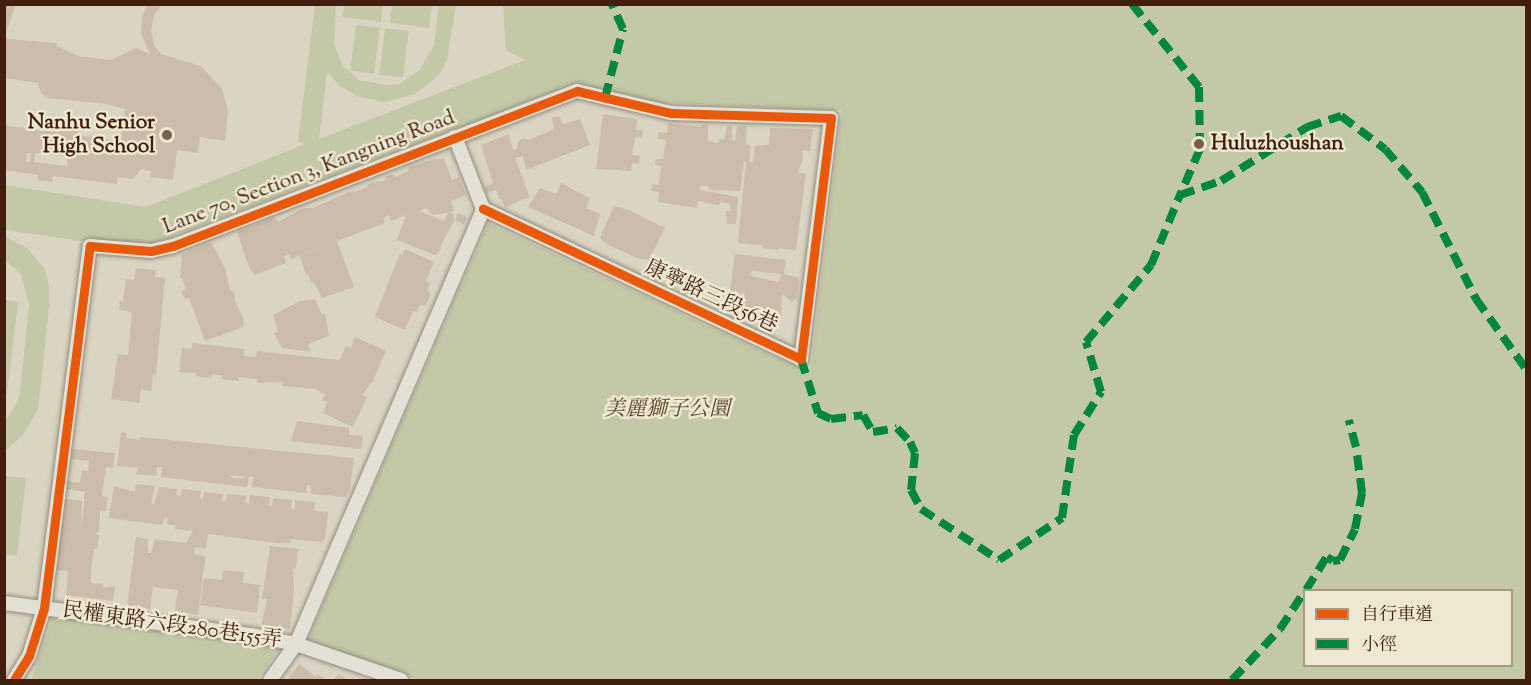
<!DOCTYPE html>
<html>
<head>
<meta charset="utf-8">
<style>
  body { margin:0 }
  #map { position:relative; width:1531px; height:685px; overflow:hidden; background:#dad5c2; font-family:"Sorts Mill Goudy","Noto Serif TC",serif }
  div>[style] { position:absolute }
  .green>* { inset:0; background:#c3c9a7; transform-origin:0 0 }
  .building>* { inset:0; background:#cbbcab; transform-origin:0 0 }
  .roads { filter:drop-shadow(0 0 2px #948c7f) drop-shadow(0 0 2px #948c7f) }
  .street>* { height:14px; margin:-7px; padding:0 7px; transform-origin:7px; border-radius:7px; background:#e3e0d6 }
  .quiet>* { height:8px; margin-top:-4px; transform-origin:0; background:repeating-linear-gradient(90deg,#00873e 0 15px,transparent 0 23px) }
  .cycleway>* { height:9px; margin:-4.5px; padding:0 4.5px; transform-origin:4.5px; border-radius:4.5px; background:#e8590c }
  .dots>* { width:16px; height:16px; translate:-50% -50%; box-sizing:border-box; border:3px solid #eee7d1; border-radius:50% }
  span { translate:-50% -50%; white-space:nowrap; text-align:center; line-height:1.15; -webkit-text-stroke:5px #eee7d1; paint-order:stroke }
  .poi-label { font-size:21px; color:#411e0e; font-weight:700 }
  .right { translate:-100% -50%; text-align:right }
  .left { translate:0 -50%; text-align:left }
  .street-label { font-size:21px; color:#411e0e }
  .park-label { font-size:21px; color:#5d462f; font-style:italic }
  .frame { position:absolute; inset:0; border:6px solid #411e0e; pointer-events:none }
  .legend { position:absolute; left:1303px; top:589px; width:210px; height:78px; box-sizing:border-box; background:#eee7d1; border:2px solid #a99783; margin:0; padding:8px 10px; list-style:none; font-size:18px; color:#411e0e }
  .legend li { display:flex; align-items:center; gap:12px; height:30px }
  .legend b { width:30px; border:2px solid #a99783 }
</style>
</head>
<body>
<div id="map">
  <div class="green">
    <div style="clip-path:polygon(evenodd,315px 5px,336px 5px,334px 44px,343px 66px,359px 80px,386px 85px,399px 84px,420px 70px,434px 45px,439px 5px,456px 5px,447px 60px,439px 75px,415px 94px,385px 102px,359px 97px,340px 86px,327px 72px,319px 139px,525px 60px,506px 50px,503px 5px,1526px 5px,1526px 680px,419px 680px,307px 642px,488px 223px,776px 358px,807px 370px,811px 366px,842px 110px,666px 103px,573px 84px,154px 243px,81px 241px,5px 230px,4px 185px,146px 207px,305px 144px,298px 142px,315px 5px,1304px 590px,1512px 590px,1512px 666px,1304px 666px,1304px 590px)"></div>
    <div style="clip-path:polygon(344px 5px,383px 5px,381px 22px,342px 17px)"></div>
    <div style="clip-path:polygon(392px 5px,432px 5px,429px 28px,390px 23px)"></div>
    <div style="left:356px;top:25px;width:24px;height:46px;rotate:7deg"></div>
    <div style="left:385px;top:28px;width:24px;height:47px;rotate:7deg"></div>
    <div style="clip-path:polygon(4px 236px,27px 248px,44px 268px,49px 285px,49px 307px,38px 410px,22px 436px,5px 451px,5px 421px,16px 404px,20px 393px,29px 305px,21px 274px,5px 260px)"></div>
    <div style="clip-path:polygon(5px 300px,18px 302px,7px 394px,4px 394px)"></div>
    <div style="clip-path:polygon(5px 476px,26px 478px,17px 556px,5px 554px)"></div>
    <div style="clip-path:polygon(54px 615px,265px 642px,277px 646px,278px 651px,256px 680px,31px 680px)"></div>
  </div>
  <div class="building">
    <div style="clip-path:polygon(4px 4px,16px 4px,6px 33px,4px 33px)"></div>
    <div style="clip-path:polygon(evenodd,148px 4px,162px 4px,154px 15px,151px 30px,154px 45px,161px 54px,201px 66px,222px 89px,228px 111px,225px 141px,200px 137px,198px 153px,177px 150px,173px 180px,150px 177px,151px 171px,141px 169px,133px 179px,118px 177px,117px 184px,53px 176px,52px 182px,38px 180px,38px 175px,4px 170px,4px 121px,8px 126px,57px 132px,71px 128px,84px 136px,121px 141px,122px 131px,118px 125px,124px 120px,125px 109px,106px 104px,48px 98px,41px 93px,38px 83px,4px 78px,4px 35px,8px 39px,57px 43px,56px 46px,78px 56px,111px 60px,136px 48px,150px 54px,141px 34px,142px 16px,148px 4px,27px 153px,31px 153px,30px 162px,26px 162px,27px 153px,148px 4px,35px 153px,68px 157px,67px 166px,34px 162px,35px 153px)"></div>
    <div style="clip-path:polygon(603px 114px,637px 119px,636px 130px,643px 130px,642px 138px,635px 137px,632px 155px,640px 156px,639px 164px,632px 163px,631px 171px,596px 169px)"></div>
    <div style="clip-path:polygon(559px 116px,563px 124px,580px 119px,590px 145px,526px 170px,523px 156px,515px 158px,530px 197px,505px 207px,501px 199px,499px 199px,497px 190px,487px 193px,485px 187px,493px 183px,481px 145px,509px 134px,513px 150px,517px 149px,518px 142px,524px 138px,529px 140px,554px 129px,552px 118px)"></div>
    <div style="clip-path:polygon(668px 123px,701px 127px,701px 125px,708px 124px,708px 141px,718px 143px,719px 139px,724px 139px,727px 126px,732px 126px,732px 140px,735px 141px,737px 126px,747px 126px,746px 144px,751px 146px,749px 162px,753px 162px,755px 146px,769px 145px,770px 128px,813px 129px,810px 151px,802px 150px,803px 158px,798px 173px,806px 173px,796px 250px,778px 248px,778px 250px,763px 248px,762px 245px,738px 243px,746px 162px,744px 162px,740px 191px,709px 190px,708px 186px,700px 186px,700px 190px,738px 197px,736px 224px,727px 224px,726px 211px,730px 211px,730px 204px,720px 202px,719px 205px,698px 201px,697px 208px,658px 202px,659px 192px,651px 191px,652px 184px,659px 185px,661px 166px,655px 165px,656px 159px,663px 159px,666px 140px,658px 139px,658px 132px,667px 133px)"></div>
    <div style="left:419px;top:125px;width:11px;height:19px;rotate:68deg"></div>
    <div style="clip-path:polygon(evenodd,434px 159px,444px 159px,452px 180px,459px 177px,466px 195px,451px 201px,454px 211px,450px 212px,454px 215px,454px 221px,441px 245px,441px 249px,435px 255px,397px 240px,406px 215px,391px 221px,389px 215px,383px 218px,385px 223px,337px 241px,354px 287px,342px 291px,322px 298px,313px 281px,311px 282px,308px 274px,306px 275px,300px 256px,325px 246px,291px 259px,289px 254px,284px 256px,286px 263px,254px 275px,249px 267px,237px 232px,274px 217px,278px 222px,303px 208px,313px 208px,351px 191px,355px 192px,367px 187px,368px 184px,386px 180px,385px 177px,392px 174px,396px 177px,408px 171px,409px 167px,434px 159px,426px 208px,433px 215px,448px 213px,444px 221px,419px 211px,426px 208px)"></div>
    <div style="clip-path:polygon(561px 183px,590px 198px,586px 208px,600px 214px,594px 236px,528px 207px,540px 188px,556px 194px)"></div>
    <div style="clip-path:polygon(614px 206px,629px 210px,665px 228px,649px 260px,637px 258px,606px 244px,600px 238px)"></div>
    <div style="left:458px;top:213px;width:10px;height:8px;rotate:24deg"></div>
    <div style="clip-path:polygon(211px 242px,225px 268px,230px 290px,234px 292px,235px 301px,244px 319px,243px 327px,205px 341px,189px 298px,185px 299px,181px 291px,186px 289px,182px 278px,180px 278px,182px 254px)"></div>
    <div style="clip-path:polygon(405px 249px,434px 262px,426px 281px,430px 283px,427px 291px,430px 292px,429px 300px,424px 306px,420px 305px,417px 312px,413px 311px,405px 330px,375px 317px,400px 253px,402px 255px)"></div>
    <div style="clip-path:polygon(evenodd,735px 254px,786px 260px,784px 274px,799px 278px,797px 297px,792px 302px,782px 294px,781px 314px,775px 317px,768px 312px,745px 313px,742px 308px,745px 292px,734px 296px,730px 291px,735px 254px,752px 271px,781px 274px,779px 282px,751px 276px,752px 271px)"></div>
    <div style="clip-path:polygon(136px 268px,156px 270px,155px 277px,165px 278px,156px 375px,153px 374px,151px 392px,141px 389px,139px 403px,111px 399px,118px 354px,128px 355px,132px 313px,119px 309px,120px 300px,123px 301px,126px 279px,134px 280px)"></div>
    <div style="clip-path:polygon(315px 299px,322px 315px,325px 313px,329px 336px,308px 344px,311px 352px,282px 348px,274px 333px,278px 332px,273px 315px,300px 301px)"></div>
    <div style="clip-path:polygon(355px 337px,386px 351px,373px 381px,362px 395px,367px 397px,353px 427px,323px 413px,327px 402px,322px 400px,325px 395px,315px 389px,282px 386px,283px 382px,257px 383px,257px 379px,238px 377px,239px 381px,222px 379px,222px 376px,212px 374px,211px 378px,196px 376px,196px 373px,179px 372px,182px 348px,191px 349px,193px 343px,244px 349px,244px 356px,256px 357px,257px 351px,340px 360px,346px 346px,351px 348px)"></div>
    <div style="clip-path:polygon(297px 421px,349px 428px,349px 435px,363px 436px,361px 449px,291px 441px)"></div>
    <div style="clip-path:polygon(evenodd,121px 432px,127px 433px,126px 438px,140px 440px,140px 437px,354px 458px,350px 488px,346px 497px,311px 494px,310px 485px,307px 485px,307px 493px,252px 487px,253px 477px,249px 477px,247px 487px,161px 477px,162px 467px,157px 467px,156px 476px,136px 474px,138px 468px,117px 466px,121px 432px,229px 475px,248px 477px,234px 479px,229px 475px)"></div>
    <div style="clip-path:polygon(73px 449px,115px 453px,113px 468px,106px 467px,102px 496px,108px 497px,106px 511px,100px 511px,99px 532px,95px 533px,99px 536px,97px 549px,94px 549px,91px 570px,91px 583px,103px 584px,103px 588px,115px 586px,113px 601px,66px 595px,68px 571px,57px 570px,66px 499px,82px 501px,81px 532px,85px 492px,67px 489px,68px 481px,80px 483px,82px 470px,88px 471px,89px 461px,71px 459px)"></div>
    <div style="clip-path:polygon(136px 484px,155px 486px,151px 503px,154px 504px,159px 487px,177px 489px,176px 495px,181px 496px,182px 489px,201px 491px,200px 498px,203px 499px,204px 492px,223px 494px,222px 501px,226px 501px,227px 494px,246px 496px,246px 503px,249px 504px,250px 495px,270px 497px,269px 506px,272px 506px,273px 498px,292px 500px,291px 508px,295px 509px,295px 500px,315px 502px,314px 511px,328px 512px,325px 539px,321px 542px,291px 539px,290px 543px,277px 543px,208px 534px,206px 549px,195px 547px,194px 554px,205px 556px,205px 560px,198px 615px,178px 611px,177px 616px,175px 609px,178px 590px,153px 587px,150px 609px,127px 606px,136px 537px,148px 539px,148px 553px,151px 553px,155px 539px,186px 543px,193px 531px,175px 529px,176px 526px,167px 524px,168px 518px,165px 518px,162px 525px,109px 518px,114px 486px,135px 492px)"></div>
    <div style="clip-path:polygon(270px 546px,298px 549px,296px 569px,293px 568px,294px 590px,290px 629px,261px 626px,267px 599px,262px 599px)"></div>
    <div style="clip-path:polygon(223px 570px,244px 572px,243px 583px,260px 585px,257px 613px,200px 605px,204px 578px,222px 580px)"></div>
    <div style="clip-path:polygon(299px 664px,316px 677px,317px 674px,326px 680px,287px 680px)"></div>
    <div style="clip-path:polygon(339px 674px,345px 678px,344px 680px,333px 680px)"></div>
  </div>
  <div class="roads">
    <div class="street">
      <div style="left:455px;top:137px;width:77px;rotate:68.7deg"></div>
      <div style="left:4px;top:603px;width:250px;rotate:7.4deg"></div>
      <div style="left:252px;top:635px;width:45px;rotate:11.6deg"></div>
      <div style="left:296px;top:644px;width:111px;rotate:18.9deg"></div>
      <div style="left:14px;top:680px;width:28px;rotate:-58deg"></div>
      <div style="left:29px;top:656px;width:50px;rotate:-72.6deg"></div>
      <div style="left:44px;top:608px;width:365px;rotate:-82.8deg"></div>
      <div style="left:90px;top:246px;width:61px;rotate:4.7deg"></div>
      <div style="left:151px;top:251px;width:23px;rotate:-13deg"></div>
      <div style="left:173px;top:246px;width:433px;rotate:-21deg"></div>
      <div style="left:577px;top:91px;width:97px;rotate:13.2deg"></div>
      <div style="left:671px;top:113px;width:160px;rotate:1.8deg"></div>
      <div style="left:831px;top:118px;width:243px;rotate:97.1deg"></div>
      <div style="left:801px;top:359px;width:352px;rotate:-154.7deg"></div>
      <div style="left:270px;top:680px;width:44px;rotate:-54.2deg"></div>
      <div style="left:296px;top:644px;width:473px;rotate:-66.7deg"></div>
    </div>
  </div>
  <div class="quiet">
    <div style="left:1132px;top:4px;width:107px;rotate:51.1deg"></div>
    <div style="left:1199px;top:87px;width:62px;rotate:89.1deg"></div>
    <div style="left:1200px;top:149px;width:50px;rotate:113.5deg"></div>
    <div style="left:1180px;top:195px;width:43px;rotate:-18.9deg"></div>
    <div style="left:1221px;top:181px;width:102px;rotate:-32.1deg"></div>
    <div style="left:1307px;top:127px;width:36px;rotate:-18deg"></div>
    <div style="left:1341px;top:116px;width:55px;rotate:36.9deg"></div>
    <div style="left:1385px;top:149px;width:57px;rotate:49.3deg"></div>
    <div style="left:1422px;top:192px;width:120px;rotate:63.2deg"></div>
    <div style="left:1476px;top:299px;width:86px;rotate:54.5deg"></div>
    <div style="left:605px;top:98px;width:71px;rotate:-75.4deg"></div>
    <div style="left:623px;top:29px;width:27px;rotate:-114deg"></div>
    <div style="left:801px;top:359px;width:57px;rotate:72.5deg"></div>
    <div style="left:818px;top:413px;width:14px;rotate:25deg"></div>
    <div style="left:831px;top:419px;width:32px;rotate:-7deg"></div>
    <div style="left:863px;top:415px;width:20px;rotate:60deg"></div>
    <div style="left:873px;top:432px;width:24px;rotate:-9deg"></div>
    <div style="left:897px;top:428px;width:19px;rotate:47deg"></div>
    <div style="left:910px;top:442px;width:12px;rotate:66deg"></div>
    <div style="left:915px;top:453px;width:37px;rotate:96deg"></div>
    <div style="left:911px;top:490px;width:21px;rotate:62deg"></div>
    <div style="left:921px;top:509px;width:93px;rotate:33.2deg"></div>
    <div style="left:999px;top:560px;width:76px;rotate:-33.7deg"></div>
    <div style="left:1062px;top:518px;width:84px;rotate:-81.8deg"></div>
    <div style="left:1074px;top:435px;width:51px;rotate:-57.9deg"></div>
    <div style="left:1101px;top:392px;width:52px;rotate:-106.7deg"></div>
    <div style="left:1086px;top:342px;width:101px;rotate:-49.8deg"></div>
    <div style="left:1151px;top:265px;width:76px;rotate:-67.5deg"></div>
    <div style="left:1306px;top:590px;width:39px;rotate:-58deg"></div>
    <div style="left:1327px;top:557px;width:7px;rotate:34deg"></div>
    <div style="left:1333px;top:561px;width:7px;rotate:-8deg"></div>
    <div style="left:1340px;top:560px;width:34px;rotate:-64deg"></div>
    <div style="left:1355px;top:529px;width:37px;rotate:-79deg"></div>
    <div style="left:1362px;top:493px;width:46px;rotate:-97.4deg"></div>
    <div style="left:1356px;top:447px;width:28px;rotate:-105deg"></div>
    <div style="left:1232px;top:680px;width:70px;rotate:-46.7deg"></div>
    <div style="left:1280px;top:629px;width:44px;rotate:-57deg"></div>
  </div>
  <div class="cycleway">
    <div style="left:14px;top:680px;width:28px;rotate:-58deg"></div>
    <div style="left:29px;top:656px;width:50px;rotate:-72.6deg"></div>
    <div style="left:44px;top:608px;width:365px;rotate:-82.8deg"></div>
    <div style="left:90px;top:246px;width:61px;rotate:4.7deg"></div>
    <div style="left:151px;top:251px;width:23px;rotate:-13deg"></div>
    <div style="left:173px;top:246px;width:433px;rotate:-21deg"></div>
    <div style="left:577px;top:91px;width:97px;rotate:13.2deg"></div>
    <div style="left:671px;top:113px;width:160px;rotate:1.8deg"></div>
    <div style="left:831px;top:118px;width:243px;rotate:97.1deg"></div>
    <div style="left:801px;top:359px;width:352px;rotate:-154.7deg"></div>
  </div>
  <div class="dots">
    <div style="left:167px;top:135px;background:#775e4d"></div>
    <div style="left:1199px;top:144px;background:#775e4d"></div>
  </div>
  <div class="poi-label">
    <span class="right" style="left:155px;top:135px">Nanhu Senior<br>High School</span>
    <span class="left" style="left:1211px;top:144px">Huluzhoushan</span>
  </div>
  <div class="street-label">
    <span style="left:309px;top:173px;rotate:-21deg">Lane 70, Section 3, Kangning Road</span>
    <span style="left:711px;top:297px;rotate:25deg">康寧路三段56巷</span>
    <span style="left:172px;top:626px;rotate:8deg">民權東路六段280巷155弄</span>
  </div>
  <div class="park-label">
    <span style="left:667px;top:410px">美麗獅子公圜</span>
  </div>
  <div class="frame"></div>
  <ul class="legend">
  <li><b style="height:8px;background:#e8590c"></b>自行車道</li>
  <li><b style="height:8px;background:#00873e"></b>小徑</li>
  </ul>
</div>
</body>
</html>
